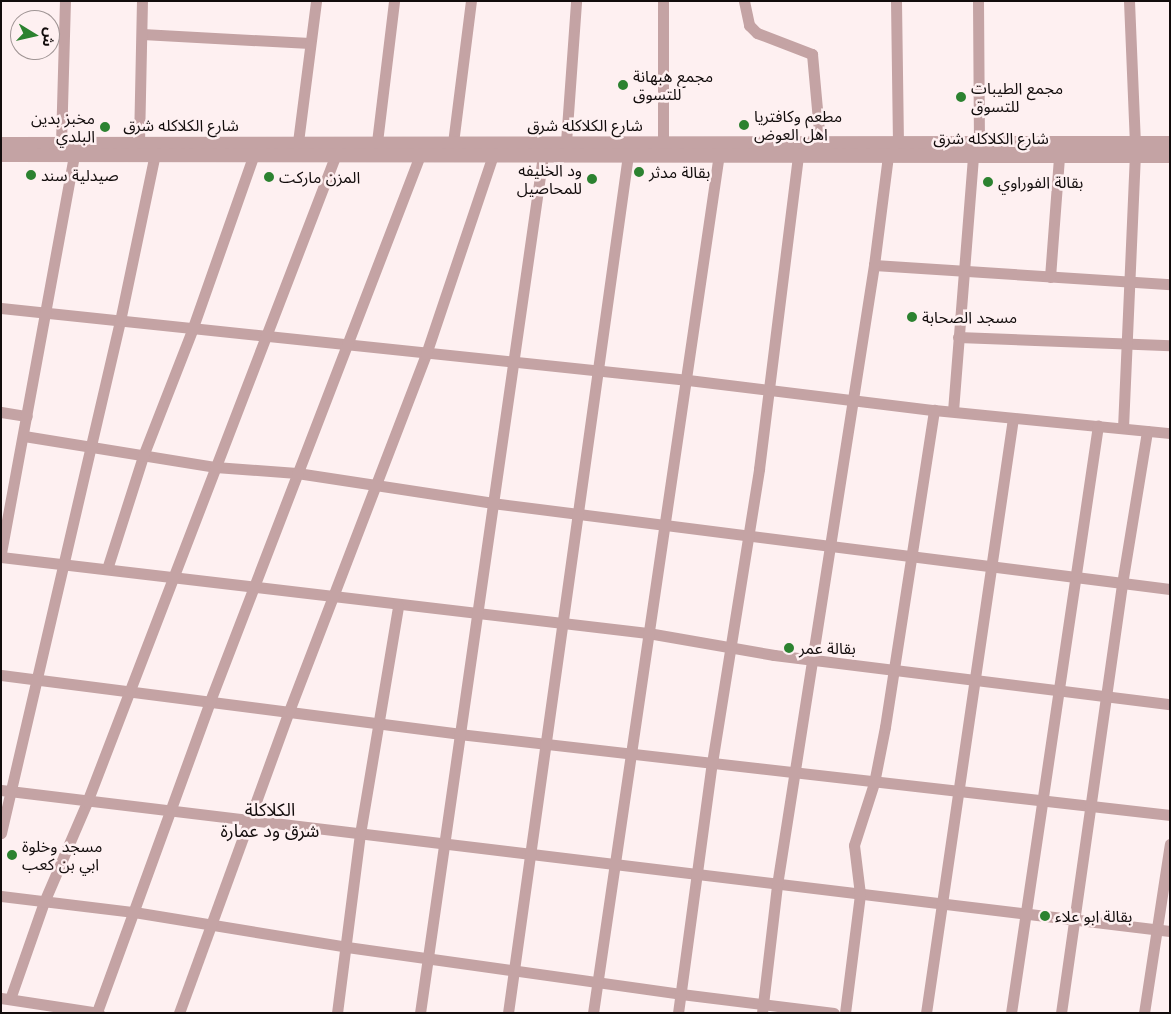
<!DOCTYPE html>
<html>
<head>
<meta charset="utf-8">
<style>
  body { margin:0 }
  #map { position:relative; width:1171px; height:1014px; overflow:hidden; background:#fef0f1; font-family:Quicksand,"Noto Sans Arabic",sans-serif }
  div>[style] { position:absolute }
  .minor>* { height:11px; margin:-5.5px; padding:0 5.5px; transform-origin:5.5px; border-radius:5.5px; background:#c4a3a4 }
  .tertiary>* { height:14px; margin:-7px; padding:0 7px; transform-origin:7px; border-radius:7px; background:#c4a3a4 }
  .dots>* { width:14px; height:14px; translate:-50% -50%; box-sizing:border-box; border:2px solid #fef0f1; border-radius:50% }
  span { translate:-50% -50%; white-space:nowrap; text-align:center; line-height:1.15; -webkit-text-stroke:5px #fef0f1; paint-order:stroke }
  .poi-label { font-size:16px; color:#120c0c }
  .left { translate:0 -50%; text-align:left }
  .right { translate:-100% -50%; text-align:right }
  .street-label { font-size:16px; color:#120c0c }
  .neighbourhood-label { font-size:18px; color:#120c0c }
  .frame { position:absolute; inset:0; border:2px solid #120c0c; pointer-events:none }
  .north { position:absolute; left:10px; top:10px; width:50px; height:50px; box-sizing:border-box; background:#fef0f1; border:1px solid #a09595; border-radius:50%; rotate:99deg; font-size:14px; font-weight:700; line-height:20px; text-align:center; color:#120c0c }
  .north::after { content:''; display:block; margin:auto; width:18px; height:22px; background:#2c8230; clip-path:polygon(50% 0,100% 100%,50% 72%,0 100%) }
</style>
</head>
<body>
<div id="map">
  <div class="minor">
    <div style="left:744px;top:1px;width:25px;rotate:78deg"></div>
    <div style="left:749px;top:25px;width:11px;rotate:45deg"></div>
    <div style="left:757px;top:33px;width:59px;rotate:20.9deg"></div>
    <div style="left:812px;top:54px;width:88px;rotate:84.8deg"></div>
    <div style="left:896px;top:1px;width:141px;rotate:89.2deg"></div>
    <div style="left:978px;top:1px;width:140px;rotate:89.6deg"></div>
    <div style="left:1129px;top:1px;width:141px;rotate:87.6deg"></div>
    <div style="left:142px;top:34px;width:168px;rotate:3.1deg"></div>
    <div style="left:298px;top:142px;width:142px;rotate:-82.7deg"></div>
    <div style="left:377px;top:142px;width:142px;rotate:-83.1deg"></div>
    <div style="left:566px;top:142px;width:141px;rotate:-85.9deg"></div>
    <div style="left:663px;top:142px;width:141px;rotate:-90deg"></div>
    <div style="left:61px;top:143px;width:142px;rotate:-88.4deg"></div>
    <div style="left:139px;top:143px;width:142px;rotate:-88.8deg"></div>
    <div style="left:453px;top:143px;width:143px;rotate:-82.8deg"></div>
    <div style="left:874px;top:265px;width:297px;rotate:3.7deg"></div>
    <div style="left:1050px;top:277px;width:121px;rotate:-85.7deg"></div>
    <div style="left:1px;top:308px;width:691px;rotate:5.98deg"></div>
    <div style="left:688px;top:380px;width:248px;rotate:7deg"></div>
    <div style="left:934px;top:410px;width:237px;rotate:5.6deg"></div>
    <div style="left:958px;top:337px;width:212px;rotate:2.2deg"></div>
    <div style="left:953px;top:411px;width:257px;rotate:-85.5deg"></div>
    <div style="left:1px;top:412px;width:26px;rotate:9deg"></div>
    <div style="left:1123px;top:428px;width:272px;rotate:-87.5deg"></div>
    <div style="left:24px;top:436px;width:193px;rotate:9.2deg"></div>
    <div style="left:215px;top:467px;width:82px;rotate:4.2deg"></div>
    <div style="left:297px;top:473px;width:197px;rotate:8.7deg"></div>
    <div style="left:492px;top:503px;width:683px;rotate:7.23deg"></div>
    <div style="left:1px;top:553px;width:405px;rotate:-79.6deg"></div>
    <div style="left:1px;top:557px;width:651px;rotate:6.7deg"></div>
    <div style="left:648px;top:633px;width:128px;rotate:9.9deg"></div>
    <div style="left:774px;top:655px;width:399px;rotate:7.1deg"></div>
    <div style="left:107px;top:569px;width:119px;rotate:-72.3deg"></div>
    <div style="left:143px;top:456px;width:135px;rotate:-68.7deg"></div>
    <div style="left:192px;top:330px;width:187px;rotate:-70.6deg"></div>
    <div style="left:1px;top:675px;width:462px;rotate:7.3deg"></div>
    <div style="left:459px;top:734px;width:716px;rotate:6.5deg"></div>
    <div style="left:1px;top:790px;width:1177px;rotate:6.88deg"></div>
    <div style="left:1px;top:833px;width:526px;rotate:-76.92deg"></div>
    <div style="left:120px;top:321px;width:171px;rotate:-78.2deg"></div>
    <div style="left:1px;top:896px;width:134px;rotate:6.9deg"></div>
    <div style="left:134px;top:912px;width:216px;rotate:9.3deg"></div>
    <div style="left:347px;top:947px;width:337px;rotate:8deg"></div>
    <div style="left:681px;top:994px;width:154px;rotate:7.1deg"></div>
    <div style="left:1px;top:998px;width:99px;rotate:8.7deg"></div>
    <div style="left:10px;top:999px;width:103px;rotate:-70.7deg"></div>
    <div style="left:44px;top:902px;width:109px;rotate:-66.7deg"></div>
    <div style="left:87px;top:802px;width:694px;rotate:-68.98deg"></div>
    <div style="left:97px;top:1012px;width:331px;rotate:-70deg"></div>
    <div style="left:210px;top:701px;width:585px;rotate:-68.96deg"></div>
    <div style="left:179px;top:1013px;width:321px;rotate:-70deg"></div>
    <div style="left:289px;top:711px;width:382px;rotate:-69deg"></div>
    <div style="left:426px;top:354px;width:210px;rotate:-71.4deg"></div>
    <div style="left:337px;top:1013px;width:180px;rotate:-82.7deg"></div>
    <div style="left:360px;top:834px;width:231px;rotate:-80.5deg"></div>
    <div style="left:420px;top:1013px;width:867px;rotate:-81.84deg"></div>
    <div style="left:508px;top:1013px;width:873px;rotate:-82.04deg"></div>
    <div style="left:593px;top:1013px;width:868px;rotate:-81.66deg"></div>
    <div style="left:678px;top:1013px;width:252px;rotate:-82.3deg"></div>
    <div style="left:712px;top:763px;width:298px;rotate:-80.9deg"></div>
    <div style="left:759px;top:469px;width:316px;rotate:-82.9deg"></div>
    <div style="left:762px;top:1013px;width:129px;rotate:-83.3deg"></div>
    <div style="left:777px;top:885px;width:628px;rotate:-81.11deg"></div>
    <div style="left:874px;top:265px;width:111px;rotate:-82.7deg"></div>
    <div style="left:845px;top:1013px;width:120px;rotate:-82.8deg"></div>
    <div style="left:860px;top:894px;width:49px;rotate:-97deg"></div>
    <div style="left:854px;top:845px;width:65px;rotate:-72.1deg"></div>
    <div style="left:874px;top:783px;width:57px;rotate:-78.9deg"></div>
    <div style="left:885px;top:727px;width:321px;rotate:-81.2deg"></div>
    <div style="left:926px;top:1013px;width:601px;rotate:-81.68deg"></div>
    <div style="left:1011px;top:1013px;width:594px;rotate:-81.58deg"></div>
    <div style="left:1061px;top:1013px;width:433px;rotate:-81.9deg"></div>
    <div style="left:1122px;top:584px;width:155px;rotate:-80.7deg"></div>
    <div style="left:1144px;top:1013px;width:171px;rotate:-81.3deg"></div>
  </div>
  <div class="tertiary">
    <div style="left:1px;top:144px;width:1169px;rotate:-0.05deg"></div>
    <div style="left:1px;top:155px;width:1169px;rotate:0.05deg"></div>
  </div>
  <div class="dots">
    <div style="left:623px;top:85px;background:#2c8230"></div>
    <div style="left:961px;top:97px;background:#2c8230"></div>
    <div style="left:744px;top:125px;background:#2c8230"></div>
    <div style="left:105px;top:127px;background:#2c8230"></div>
    <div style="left:639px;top:172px;background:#2c8230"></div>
    <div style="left:31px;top:175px;background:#2c8230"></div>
    <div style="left:269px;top:177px;background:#2c8230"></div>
    <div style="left:592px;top:179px;background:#2c8230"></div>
    <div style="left:988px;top:182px;background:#2c8230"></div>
    <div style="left:912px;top:317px;background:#2c8230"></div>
    <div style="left:789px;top:648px;background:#2c8230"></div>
    <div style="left:12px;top:855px;background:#2c8230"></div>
    <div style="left:1045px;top:916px;background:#2c8230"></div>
  </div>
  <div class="poi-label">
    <span class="left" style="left:633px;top:85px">مجمع هبهانة<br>للتسوق</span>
    <span class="left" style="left:971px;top:97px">مجمع الطيبات<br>للتسوق</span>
    <span class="left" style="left:754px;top:125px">مطعم وكافتريا<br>اهل العوض</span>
    <span class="right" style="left:95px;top:127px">مخبز بدين<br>البلدي</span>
    <span class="right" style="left:582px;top:179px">ود الخليفه<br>للمحاصيل</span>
    <span class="left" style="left:649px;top:172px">بقالة مدثر</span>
    <span class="left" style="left:41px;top:175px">صيدلية سند</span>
    <span class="left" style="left:279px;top:177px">المزن ماركت</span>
    <span class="left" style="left:998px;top:182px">بقالة الفوراوي</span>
    <span class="left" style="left:922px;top:317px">مسجد الصحابة</span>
    <span class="left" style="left:799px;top:648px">بقالة عمر</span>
    <span class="left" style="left:22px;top:855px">مسجد وخلوة<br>ابي بن كعب</span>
    <span class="left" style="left:1055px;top:916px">بقالة ابو علاء</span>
  </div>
  <div class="street-label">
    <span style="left:181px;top:125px">شارع الكلاكله شرق</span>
    <span style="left:585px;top:125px">شارع الكلاكله شرق</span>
    <span style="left:991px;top:138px">شارع الكلاكله شرق</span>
  </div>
  <div class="neighbourhood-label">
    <span style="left:270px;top:821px">الكلاكلة<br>شرق ود عمارة</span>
  </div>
  <div class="frame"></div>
  <div class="north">ش</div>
</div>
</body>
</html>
